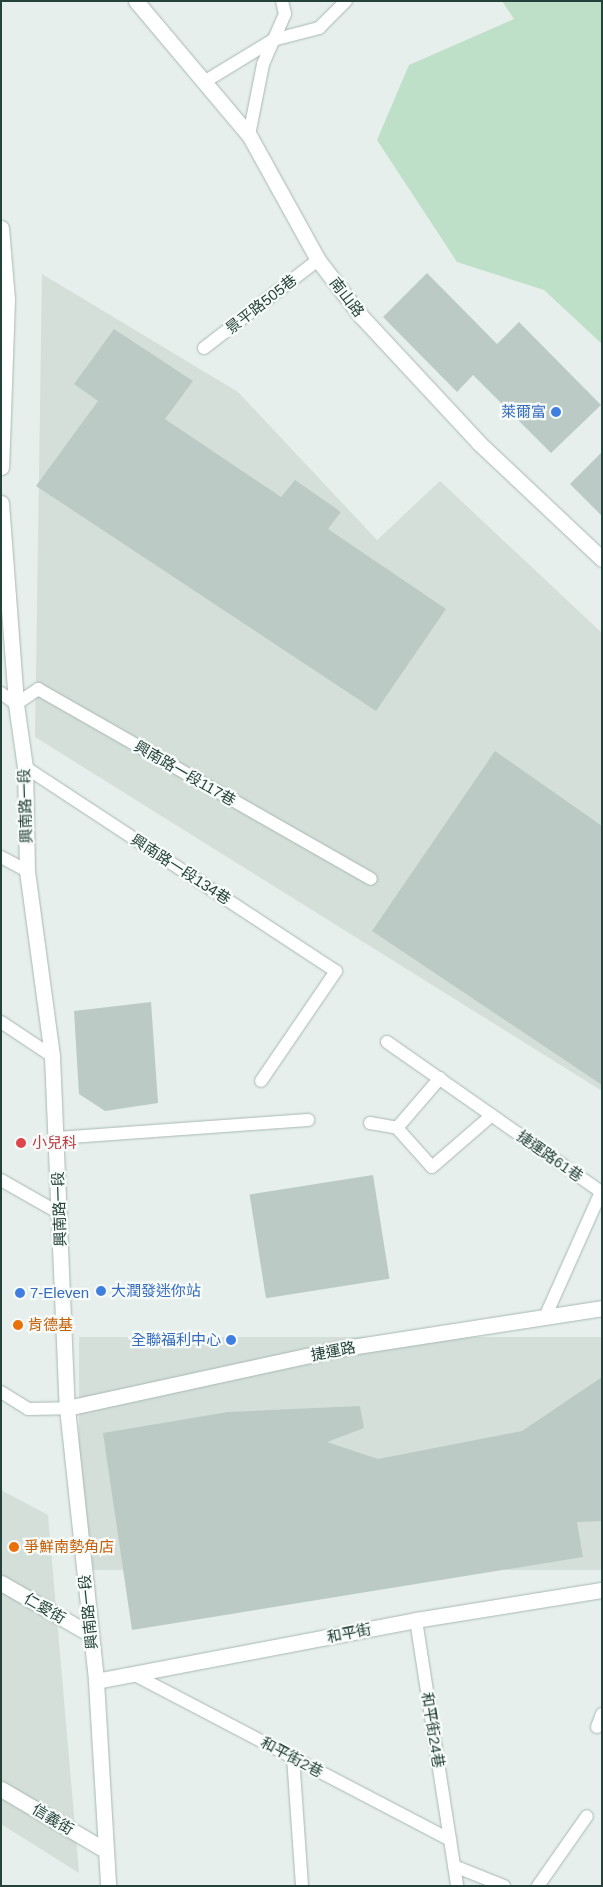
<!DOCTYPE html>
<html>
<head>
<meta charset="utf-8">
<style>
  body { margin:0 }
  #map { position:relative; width:603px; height:1887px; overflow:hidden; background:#e6efeb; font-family:Helvetica,"Noto Sans TC",sans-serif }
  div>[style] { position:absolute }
  .built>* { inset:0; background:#d4dfda; transform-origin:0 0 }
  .green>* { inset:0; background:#bfe0c8 }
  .building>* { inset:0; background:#bbcac4; transform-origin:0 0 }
  .roads { filter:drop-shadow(0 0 1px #a8b8b2) drop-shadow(0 0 1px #a8b8b2) }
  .service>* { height:12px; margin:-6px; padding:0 6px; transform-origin:6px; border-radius:6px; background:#fff }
  .minor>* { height:15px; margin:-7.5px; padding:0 7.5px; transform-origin:7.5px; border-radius:7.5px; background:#fff }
  .tertiary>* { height:15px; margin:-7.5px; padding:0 7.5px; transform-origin:7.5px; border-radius:7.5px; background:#fff }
  .dots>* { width:14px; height:14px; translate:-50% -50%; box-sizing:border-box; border:2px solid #f7fbf9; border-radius:50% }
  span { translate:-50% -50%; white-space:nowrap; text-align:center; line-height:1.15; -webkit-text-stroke:4.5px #f7fbf9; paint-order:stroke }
  .street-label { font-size:15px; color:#24423a }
  .shop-label { font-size:15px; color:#366cbe }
  .right { translate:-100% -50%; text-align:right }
  .left { translate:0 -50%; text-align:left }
  .health-label { font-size:15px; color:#be3a42 }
  .food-label { font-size:15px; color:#c56008 }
  .frame { position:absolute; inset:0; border:2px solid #24423a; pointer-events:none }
</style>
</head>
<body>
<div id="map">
  <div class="built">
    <div style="clip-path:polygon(42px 274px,238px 392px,377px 540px,440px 481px,602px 633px,602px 1091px,35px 737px)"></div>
    <div style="left:602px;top:1337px;width:233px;height:523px;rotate:90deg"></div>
    <div style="clip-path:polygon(1px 1490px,48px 1515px,79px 1873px,1px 1824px)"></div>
  </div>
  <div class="green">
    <div style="clip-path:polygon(502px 1px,602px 1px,602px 344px,544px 290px,457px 262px,377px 140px,409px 65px,514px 19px)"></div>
  </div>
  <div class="building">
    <div style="clip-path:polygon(427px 273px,497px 344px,519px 322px,601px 405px,551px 453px,473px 375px,457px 392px,383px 317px)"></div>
    <div style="clip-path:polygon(114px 329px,193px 381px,165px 419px,281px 497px,295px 480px,341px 512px,328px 529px,446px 609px,376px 711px,36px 486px,98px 401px,74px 384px)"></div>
    <div style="clip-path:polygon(602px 452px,602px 516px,570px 484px)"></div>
    <div style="clip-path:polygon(495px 751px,602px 826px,602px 1085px,372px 931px)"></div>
    <div style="clip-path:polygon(151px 1002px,158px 1103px,105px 1111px,79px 1094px,74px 1011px)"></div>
    <div style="left:373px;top:1175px;width:105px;height:125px;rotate:81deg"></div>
    <div style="clip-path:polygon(602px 1377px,602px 1521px,577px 1522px,583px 1557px,132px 1630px,103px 1433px,228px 1412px,360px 1406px,364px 1428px,327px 1442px,378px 1459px,522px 1431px)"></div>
  </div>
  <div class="roads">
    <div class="service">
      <div style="left:204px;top:82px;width:81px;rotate:-31.3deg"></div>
      <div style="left:273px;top:40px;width:48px;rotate:-14.6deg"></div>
      <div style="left:319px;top:28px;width:38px;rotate:-45deg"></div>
      <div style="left:249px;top:135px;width:72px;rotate:-78.8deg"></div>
      <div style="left:263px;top:64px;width:55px;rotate:-66.3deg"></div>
      <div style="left:285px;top:14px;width:13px;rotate:-103deg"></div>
      <div style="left:204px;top:348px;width:144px;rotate:-37.7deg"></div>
      <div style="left:1px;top:693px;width:19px;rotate:36deg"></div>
      <div style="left:16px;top:704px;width:27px;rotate:-34deg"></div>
      <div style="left:38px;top:689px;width:383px;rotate:29.7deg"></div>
      <div style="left:25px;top:767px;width:372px;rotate:33.3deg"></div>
      <div style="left:336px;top:971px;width:133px;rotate:124.3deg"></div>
      <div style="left:1px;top:857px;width:30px;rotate:28deg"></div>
      <div style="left:1px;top:1022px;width:61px;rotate:33.7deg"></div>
      <div style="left:387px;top:1042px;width:261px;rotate:35deg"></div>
      <div style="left:601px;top:1192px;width:137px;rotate:114.1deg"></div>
      <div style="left:440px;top:1078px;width:66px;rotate:130.7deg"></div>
      <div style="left:397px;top:1128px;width:52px;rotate:48.1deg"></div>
      <div style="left:432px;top:1167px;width:79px;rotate:-40.9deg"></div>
      <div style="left:370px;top:1123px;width:27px;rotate:10deg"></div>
      <div style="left:56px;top:1138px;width:253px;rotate:-4.1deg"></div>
      <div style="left:1px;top:1180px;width:67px;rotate:29.6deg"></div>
      <div style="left:1px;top:1392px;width:32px;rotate:32deg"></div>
      <div style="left:28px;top:1409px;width:39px;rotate:-1deg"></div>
      <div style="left:416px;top:1620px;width:269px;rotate:81.2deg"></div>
      <div style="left:133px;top:1674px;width:358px;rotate:27.6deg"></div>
      <div style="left:597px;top:1727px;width:14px;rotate:-69deg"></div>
      <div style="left:293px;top:1757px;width:129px;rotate:86deg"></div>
      <div style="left:454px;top:1866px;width:54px;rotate:21.8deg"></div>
      <div style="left:538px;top:1886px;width:85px;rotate:-55deg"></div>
    </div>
    <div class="minor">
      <div style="left:67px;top:1408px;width:277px;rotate:-12.3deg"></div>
      <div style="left:338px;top:1349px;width:267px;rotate:-8.8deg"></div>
      <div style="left:1px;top:1583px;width:103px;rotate:29.8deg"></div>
      <div style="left:96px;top:1681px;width:326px;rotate:-10.8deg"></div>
      <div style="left:416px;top:1620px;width:188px;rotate:-9.2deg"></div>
      <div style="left:1px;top:1789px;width:121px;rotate:30.4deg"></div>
    </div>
    <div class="tertiary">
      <div style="left:136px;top:1px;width:175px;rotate:49.9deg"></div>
      <div style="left:249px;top:135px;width:143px;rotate:61.1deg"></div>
      <div style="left:318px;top:260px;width:71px;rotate:52.5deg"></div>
      <div style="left:361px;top:316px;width:173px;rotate:47.1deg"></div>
      <div style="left:479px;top:443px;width:169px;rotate:43.3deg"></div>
      <div style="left:1px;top:228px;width:71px;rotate:85.2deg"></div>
      <div style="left:7px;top:299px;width:168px;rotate:92deg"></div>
      <div style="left:1px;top:503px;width:202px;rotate:85.7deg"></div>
      <div style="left:16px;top:704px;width:64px;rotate:81.9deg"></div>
      <div style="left:25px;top:767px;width:104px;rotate:88.9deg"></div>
      <div style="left:27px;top:871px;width:187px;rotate:82.3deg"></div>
      <div style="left:52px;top:1056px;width:352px;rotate:87.6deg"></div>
      <div style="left:67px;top:1408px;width:275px;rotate:83.9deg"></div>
      <div style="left:96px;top:1681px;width:205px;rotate:86.6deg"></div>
    </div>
  </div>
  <div class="dots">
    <div style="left:556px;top:412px;background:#3f7fe0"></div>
    <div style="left:21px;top:1143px;background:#e0444e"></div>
    <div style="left:101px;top:1291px;background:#3f7fe0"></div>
    <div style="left:20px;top:1293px;background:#3f7fe0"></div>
    <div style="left:18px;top:1325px;background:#e8710a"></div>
    <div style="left:231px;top:1340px;background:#3f7fe0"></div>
    <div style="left:14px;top:1547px;background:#e8710a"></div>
  </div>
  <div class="street-label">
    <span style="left:347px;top:297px;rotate:52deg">南山路</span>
    <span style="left:261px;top:304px;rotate:-38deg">景平路505巷</span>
    <span style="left:185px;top:773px;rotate:30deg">興南路一段117巷</span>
    <span style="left:25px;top:806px;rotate:-92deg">興南路一段</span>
    <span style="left:181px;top:869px;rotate:33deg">興南路一段134巷</span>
    <span style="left:550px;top:1156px;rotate:35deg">捷運路61巷</span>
    <span style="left:59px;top:1209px;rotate:-92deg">興南路一段</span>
    <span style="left:333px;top:1351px;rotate:-11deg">捷運路</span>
    <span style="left:45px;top:1608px;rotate:30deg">仁愛街</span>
    <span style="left:88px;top:1612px;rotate:-96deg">興南路一段</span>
    <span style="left:349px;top:1633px;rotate:-11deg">和平街</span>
    <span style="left:433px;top:1730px;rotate:81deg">和平街24巷</span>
    <span style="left:292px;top:1757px;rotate:28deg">和平街2巷</span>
    <span style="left:53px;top:1819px;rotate:31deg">信義街</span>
  </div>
  <div class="shop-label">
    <span class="right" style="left:546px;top:412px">萊爾富</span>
    <span class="left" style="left:111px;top:1291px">大潤發迷你站</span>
    <span class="left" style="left:30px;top:1293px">7-Eleven</span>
    <span class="right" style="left:221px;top:1340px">全聯福利中心</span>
  </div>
  <div class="health-label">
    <span class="left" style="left:32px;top:1143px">小兒科</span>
  </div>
  <div class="food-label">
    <span class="left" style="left:28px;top:1325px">肯德基</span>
    <span class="left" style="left:24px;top:1547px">爭鮮南勢角店</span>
  </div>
  <div class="frame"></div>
</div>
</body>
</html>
